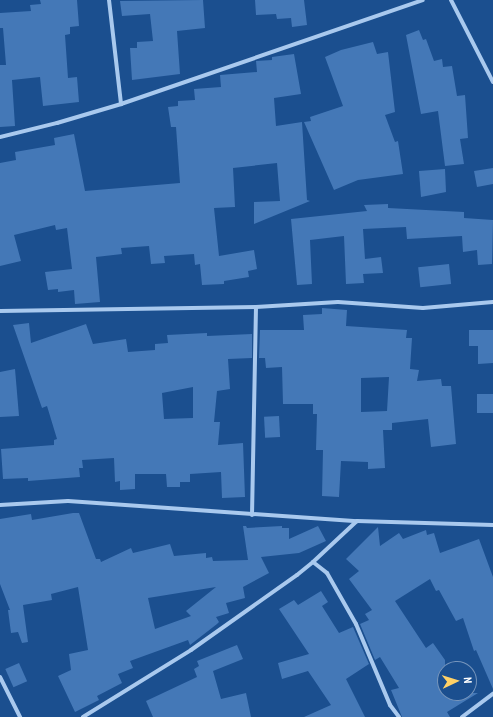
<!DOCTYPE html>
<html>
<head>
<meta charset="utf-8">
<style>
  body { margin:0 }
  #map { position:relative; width:493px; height:717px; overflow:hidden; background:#1b4f8f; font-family:"PT Sans Narrow",sans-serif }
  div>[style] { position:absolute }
  .building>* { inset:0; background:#4478b7; transform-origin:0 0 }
  .street>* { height:4px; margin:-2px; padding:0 2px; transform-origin:2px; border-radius:2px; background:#a9c9ee }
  span { translate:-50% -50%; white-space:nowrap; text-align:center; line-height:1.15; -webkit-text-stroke:3px #1b4f8f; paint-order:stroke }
  .north { position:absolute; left:437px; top:661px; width:40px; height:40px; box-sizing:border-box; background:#1b4f8f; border:1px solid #7695bc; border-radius:50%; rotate:86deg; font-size:11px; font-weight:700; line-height:16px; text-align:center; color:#fff }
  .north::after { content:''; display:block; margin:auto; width:14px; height:18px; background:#ffd166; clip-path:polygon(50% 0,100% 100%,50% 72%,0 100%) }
</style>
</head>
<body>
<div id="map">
  <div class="building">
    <div style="clip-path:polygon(40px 0,77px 0,79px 26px,70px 27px,70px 34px,65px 35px,68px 78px,77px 77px,79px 102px,43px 106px,40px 77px,12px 80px,15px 126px,0 127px,0 65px,6px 65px,3px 28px,0 28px,0 13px,31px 11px,30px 5px,41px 4px)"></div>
    <div style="clip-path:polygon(203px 0,205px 28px,177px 31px,180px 74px,132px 80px,130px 48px,137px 48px,137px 42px,153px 41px,150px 14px,122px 16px,120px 1px)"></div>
    <div style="clip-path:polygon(255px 0,304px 0,307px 25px,292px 27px,291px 18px,277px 19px,276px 14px,256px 15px)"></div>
    <div style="clip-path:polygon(419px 30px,423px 40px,426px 39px,434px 61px,442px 59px,443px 67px,452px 66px,457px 96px,465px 95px,468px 138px,460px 139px,464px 164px,445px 166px,438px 111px,421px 114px,406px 35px)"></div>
    <div style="clip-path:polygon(373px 42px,377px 54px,388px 52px,395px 112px,385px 115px,395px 142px,398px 141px,403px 174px,358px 180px,334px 190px,304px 122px,311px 121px,310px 117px,343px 106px,325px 57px,341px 50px)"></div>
    <div style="clip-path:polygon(294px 54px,301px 94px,274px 98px,276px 126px,302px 122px,307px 200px,310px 201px,254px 224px,254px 202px,280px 201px,277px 163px,233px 168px,235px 207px,214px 208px,219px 256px,254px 250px,257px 269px,248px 271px,249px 277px,224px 281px,224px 284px,202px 285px,200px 264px,195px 265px,194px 254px,164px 256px,165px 263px,151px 264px,149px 246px,121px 248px,122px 254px,96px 257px,100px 302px,75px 304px,74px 290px,58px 292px,58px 289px,48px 290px,45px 272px,72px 269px,67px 228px,56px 230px,55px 225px,14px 235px,21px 261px,0 266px,0 163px,16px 160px,15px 152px,55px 145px,54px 138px,74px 134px,85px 191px,180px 183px,176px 127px,171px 127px,168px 107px,178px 106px,178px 101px,195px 100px,194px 89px,221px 87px,220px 75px,257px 72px,256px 61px,272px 60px,272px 57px)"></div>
    <div style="clip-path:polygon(493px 168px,493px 184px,477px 187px,474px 171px)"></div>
    <div style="clip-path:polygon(445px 169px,446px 192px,421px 197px,419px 171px)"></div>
    <div style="clip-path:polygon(388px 204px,388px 208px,464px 212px,464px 218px,493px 220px,492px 264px,478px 265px,477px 250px,463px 252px,462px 236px,407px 239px,406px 227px,363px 229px,365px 259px,381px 257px,383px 273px,363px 274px,364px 283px,346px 284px,344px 236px,310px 240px,312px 284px,297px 285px,291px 219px,367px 211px,364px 205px)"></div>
    <div style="left:449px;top:264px;width:20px;height:31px;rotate:84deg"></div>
    <div style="clip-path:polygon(evenodd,322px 308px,347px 310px,346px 326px,407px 330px,406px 338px,412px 338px,410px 369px,419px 370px,417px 381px,441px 379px,442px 386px,451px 386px,456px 444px,431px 447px,428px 419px,392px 423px,392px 430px,383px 430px,385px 468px,368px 469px,368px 462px,341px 461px,339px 497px,322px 496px,323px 450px,316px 450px,317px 414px,313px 414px,313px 404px,283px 404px,282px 367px,266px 368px,265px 358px,259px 358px,260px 330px,304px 330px,303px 315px,322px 314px,322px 308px,389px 377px,387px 411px,361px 412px,361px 378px,389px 377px)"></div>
    <div style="clip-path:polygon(evenodd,29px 323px,31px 343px,86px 324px,93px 344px,126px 339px,128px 352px,155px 350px,155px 344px,168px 343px,167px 335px,207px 333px,207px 336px,252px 334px,252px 358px,228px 359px,230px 389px,217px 391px,214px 422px,220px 422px,218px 445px,243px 443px,245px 497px,222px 498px,221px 472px,190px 474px,190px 482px,180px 482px,180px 487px,167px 487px,166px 474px,135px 474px,135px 489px,120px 490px,120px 481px,115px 482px,114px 458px,82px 460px,83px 468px,79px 468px,80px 477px,28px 481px,28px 478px,3px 479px,1px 449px,54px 445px,54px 440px,57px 439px,47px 406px,42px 408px,13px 325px,29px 323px,193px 387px,193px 418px,164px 419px,162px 393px,193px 387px)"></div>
    <div style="clip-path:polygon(469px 330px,493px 330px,493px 363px,478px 364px,478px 346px,469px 346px)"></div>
    <div style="clip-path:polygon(15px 369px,19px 416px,0 417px,0 372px)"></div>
    <div style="left:477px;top:394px;width:16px;height:19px"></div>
    <div style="left:279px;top:416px;width:21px;height:15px;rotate:87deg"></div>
    <div style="clip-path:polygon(evenodd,73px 513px,79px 513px,96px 559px,100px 559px,101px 562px,131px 548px,133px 553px,170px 544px,174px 556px,206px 553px,206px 558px,212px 557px,213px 561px,248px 560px,243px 526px,246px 526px,247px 528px,282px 526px,282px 528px,289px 528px,289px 539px,318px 526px,326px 541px,299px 553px,261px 557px,269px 573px,243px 587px,245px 598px,226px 603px,229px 613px,216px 617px,219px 622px,217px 624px,190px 645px,188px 640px,130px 661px,133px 668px,118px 674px,122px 683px,97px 696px,99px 700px,75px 712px,58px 676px,71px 670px,69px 654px,88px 650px,78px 587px,51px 594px,52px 600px,23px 605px,28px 642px,22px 643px,18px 632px,11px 633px,8px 610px,10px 610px,0 584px,0 519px,31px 514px,32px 520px,73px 513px,216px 587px,186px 611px,191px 616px,155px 629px,148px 598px,216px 587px)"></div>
    <div style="clip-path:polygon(378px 527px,380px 546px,399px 533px,403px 539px,426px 530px,427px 535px,434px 533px,440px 553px,479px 539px,493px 577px,493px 689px,476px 650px,474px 651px,463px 618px,456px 621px,439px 590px,436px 591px,430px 579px,395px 601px,426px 648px,433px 643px,445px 660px,445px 693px,478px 693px,447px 712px,450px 717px,402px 717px,391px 690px,399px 688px,380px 657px,375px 660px,360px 624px,369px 620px,365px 614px,372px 610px,349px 579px,359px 571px,346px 559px)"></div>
    <div style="clip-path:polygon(321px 591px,328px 602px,322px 606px,339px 633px,353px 627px,369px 664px,346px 679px,365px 717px,304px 717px,331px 705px,308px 671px,282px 679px,278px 663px,309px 654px,279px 609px,294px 600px,298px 605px)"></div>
    <div style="clip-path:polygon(237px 645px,243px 659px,213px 671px,221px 699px,246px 693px,251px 717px,153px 717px,146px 701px,197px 677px,194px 669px,199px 666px,197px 661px)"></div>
    <div style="left:19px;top:663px;width:20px;height:15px;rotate:66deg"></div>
  </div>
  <div class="street">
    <div style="left:109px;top:0;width:105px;rotate:83.4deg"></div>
    <div style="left:451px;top:0;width:92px;rotate:62.9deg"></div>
    <div style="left:0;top:137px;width:59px;rotate:-13.8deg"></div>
    <div style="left:57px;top:123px;width:67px;rotate:-16.5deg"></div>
    <div style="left:121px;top:104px;width:319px;rotate:-19deg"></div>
    <div style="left:0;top:311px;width:256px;rotate:-0.9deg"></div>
    <div style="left:256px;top:307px;width:82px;rotate:-3.5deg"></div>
    <div style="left:338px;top:302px;width:85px;rotate:4deg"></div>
    <div style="left:423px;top:308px;width:70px;rotate:-4.9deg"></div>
    <div style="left:0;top:505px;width:68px;rotate:-3.4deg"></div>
    <div style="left:68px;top:501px;width:290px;rotate:4deg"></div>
    <div style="left:357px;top:521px;width:136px;rotate:1.7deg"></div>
    <div style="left:252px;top:515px;width:208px;rotate:-88.9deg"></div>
    <div style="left:313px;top:562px;width:18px;rotate:38deg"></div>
    <div style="left:327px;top:573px;width:59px;rotate:60.4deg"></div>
    <div style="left:356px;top:624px;width:88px;rotate:67.2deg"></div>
    <div style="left:390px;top:705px;width:15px;rotate:53deg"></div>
    <div style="left:0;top:677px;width:45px;rotate:63.4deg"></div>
    <div style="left:83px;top:717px;width:127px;rotate:-31.8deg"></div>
    <div style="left:191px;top:650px;width:130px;rotate:-35.3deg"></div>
    <div style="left:297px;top:575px;width:21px;rotate:-39deg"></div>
    <div style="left:313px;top:562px;width:60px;rotate:-43deg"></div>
    <div style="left:462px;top:717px;width:39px;rotate:-37deg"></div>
  </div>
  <div class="north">N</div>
</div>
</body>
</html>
